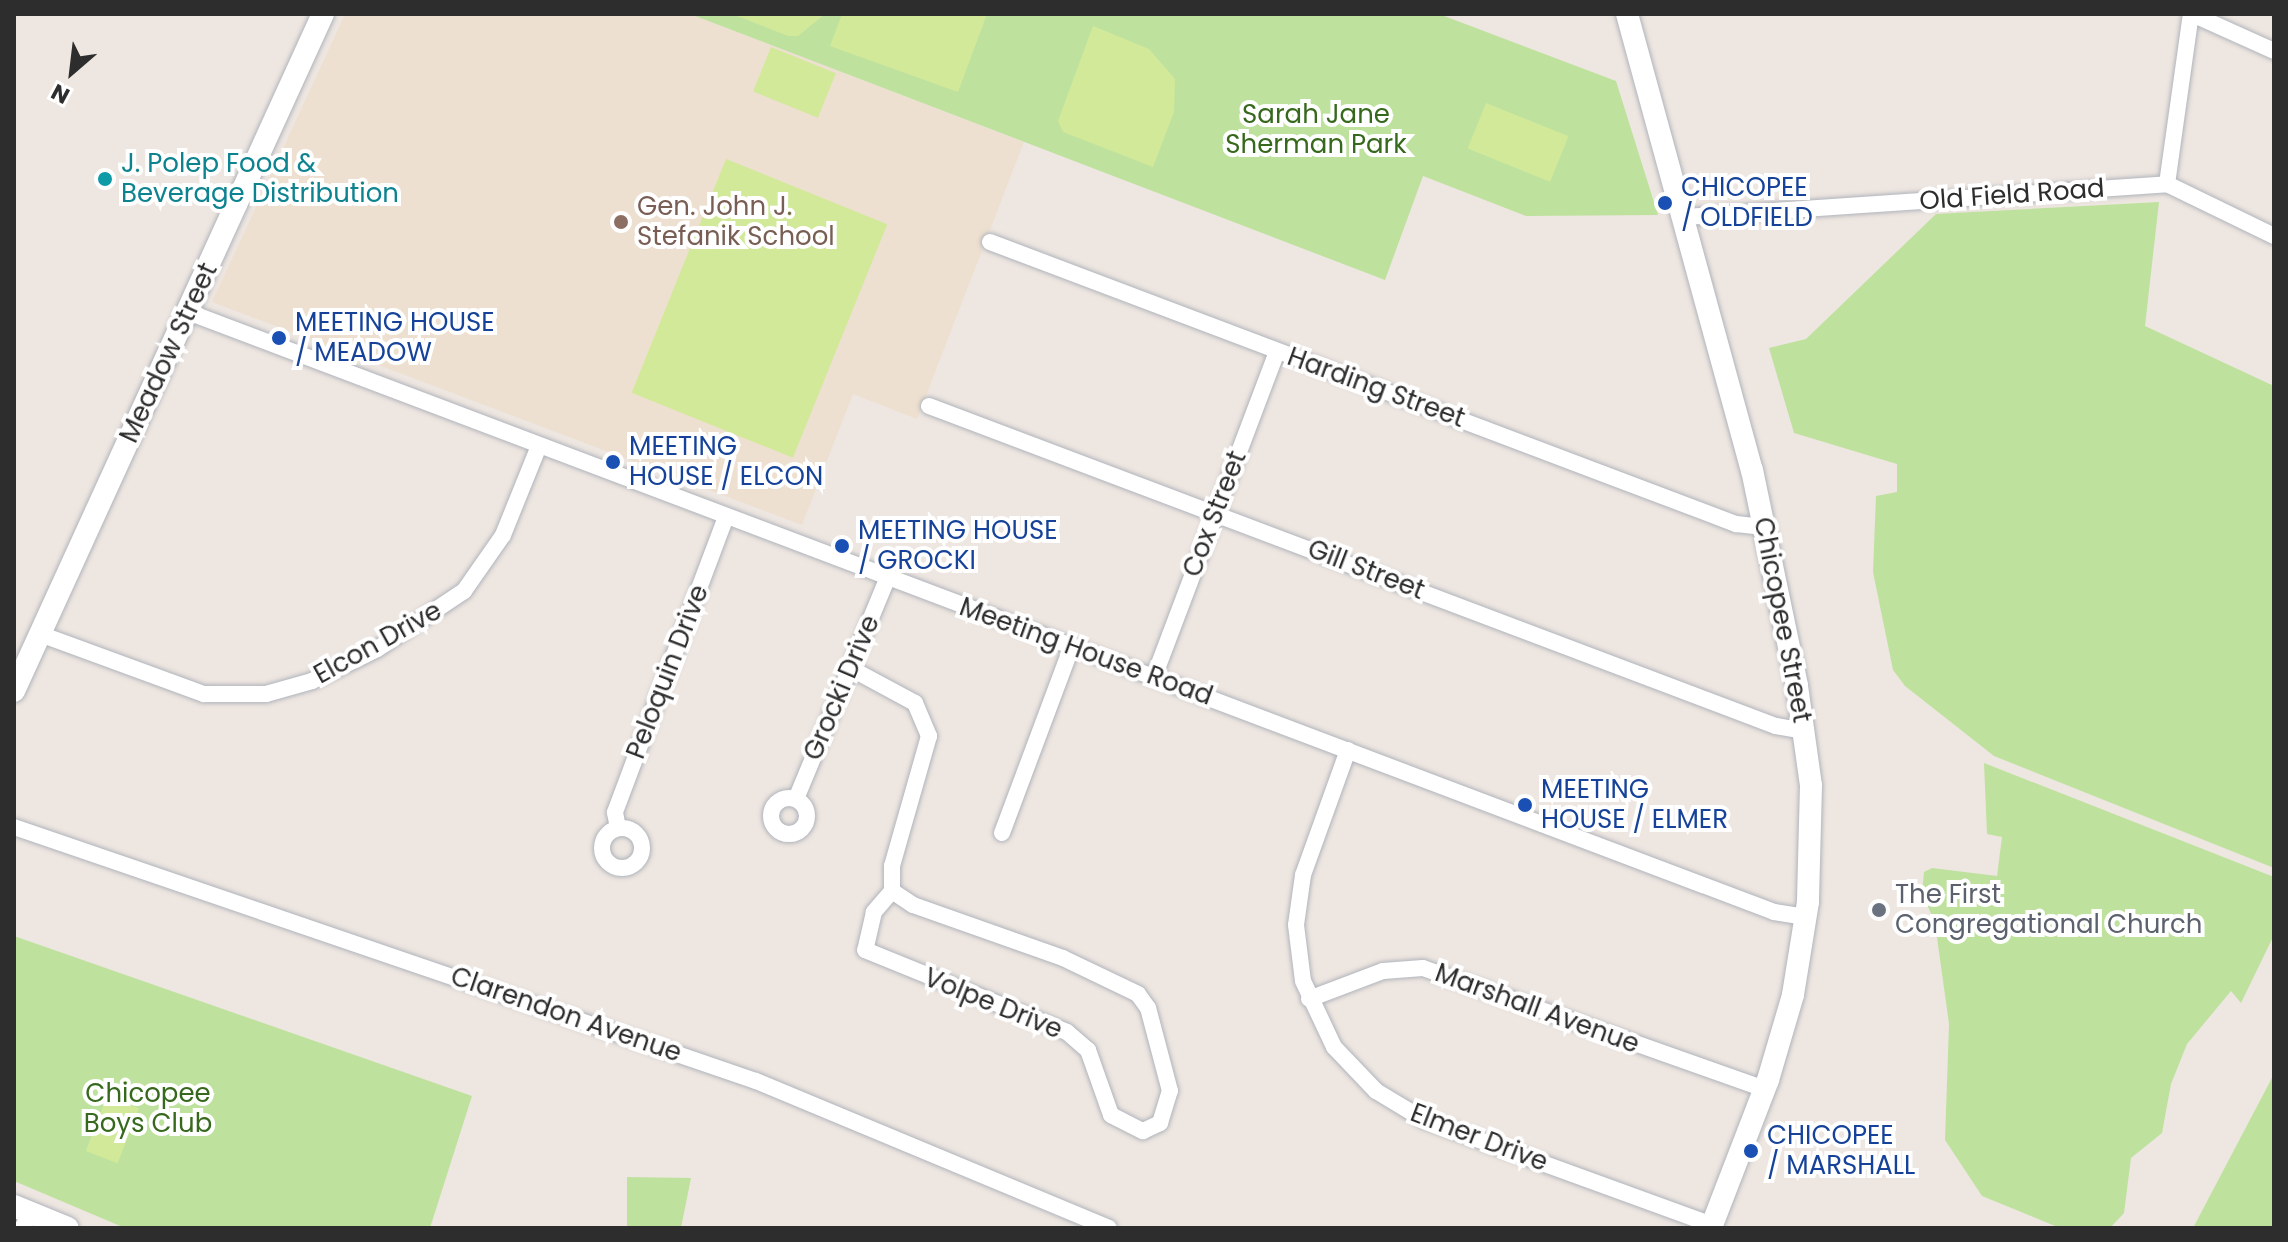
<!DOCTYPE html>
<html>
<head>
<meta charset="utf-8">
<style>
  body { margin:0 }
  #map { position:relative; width:2288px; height:1242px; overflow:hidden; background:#eee6e0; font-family:Poppins,sans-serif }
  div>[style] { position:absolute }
  .education>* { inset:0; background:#eee0d0 }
  .green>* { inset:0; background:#bee29e }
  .pitch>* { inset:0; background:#d2e99a; transform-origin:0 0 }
  .roads { filter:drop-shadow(0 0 2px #b0b4bc) drop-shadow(0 0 2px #b0b4bc) }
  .street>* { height:16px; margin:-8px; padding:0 8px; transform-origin:8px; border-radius:8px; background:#fff }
  .street>.ring { margin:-8px; padding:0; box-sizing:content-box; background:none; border:16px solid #fff; border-radius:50% }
  .secondary>* { height:22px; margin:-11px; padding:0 11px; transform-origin:11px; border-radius:11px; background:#fff }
  .dots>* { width:22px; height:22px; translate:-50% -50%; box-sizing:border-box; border:4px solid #fff; border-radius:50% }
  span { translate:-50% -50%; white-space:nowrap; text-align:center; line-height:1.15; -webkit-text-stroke:8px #fff; paint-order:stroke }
  .park-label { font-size:26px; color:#37691d }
  .culture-label { font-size:26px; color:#0d838f }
  .left { translate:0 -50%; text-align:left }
  .transit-label { font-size:26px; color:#164399 }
  .street-label { font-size:26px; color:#2d2d2d }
  .education-label { font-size:26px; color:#785e54 }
  .worship-label { font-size:26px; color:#5b616d }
  .frame { position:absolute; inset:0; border:16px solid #2d2d2d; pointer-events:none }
  .north { position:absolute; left:32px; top:32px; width:80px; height:80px; -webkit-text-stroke:6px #fff; paint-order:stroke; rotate:208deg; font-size:22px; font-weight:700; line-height:32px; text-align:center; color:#2d2d2d }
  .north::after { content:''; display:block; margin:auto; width:28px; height:36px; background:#2d2d2d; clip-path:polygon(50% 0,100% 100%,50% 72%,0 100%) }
</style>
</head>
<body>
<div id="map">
  <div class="education">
    <div style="clip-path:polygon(345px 14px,690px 14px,1024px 142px,917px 419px,853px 394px,802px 525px,212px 302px)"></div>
  </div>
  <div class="green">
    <div style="clip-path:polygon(690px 14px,1439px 14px,1616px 81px,1658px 215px,1526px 216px,1423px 176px,1385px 280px)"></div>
    <div style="clip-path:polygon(2159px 202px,2145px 326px,2274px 386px,2274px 868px,1994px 756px,1905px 686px,1893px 670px,1873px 572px,1876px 496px,1897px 492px,1897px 464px,1794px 433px,1769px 348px,1806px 339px,1936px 214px)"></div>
    <div style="clip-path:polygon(1984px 763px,2274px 877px,2274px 935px,2241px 1003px,2231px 991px,2187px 1044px,2171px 1084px,2162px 1133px,2131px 1158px,2124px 1213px,2110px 1228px,2060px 1228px,1982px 1196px,1945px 1140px,1949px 1024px,1935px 923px,1922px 893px,1924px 872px,1932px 868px,1997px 876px,2002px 837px,1987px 834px)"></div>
    <div style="clip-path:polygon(14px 936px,472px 1096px,430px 1228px,125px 1228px,14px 1181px)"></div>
    <div style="clip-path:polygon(2274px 1074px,2274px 1228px,2193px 1228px)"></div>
    <div style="clip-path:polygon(627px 1177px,691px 1178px,681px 1228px,627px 1228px)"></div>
  </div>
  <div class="pitch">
    <div style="clip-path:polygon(732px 14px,825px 14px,798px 36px,788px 36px)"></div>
    <div style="clip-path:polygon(842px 14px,987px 14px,958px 92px,830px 46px)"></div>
    <div style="clip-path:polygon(1093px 26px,1149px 49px,1175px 79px,1174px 112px,1153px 167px,1063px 132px,1058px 121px)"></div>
    <div style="left:771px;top:47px;width:70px;height:48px;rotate:22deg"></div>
    <div style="left:1486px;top:103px;width:89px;height:49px;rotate:22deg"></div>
    <div style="left:726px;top:159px;width:174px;height:252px;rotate:22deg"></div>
    <div style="left:107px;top:1096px;width:34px;height:59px;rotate:21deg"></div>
  </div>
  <div class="roads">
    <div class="street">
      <div style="left:2192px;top:14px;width:90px;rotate:24.3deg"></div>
      <div style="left:2167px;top:184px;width:119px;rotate:25.9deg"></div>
      <div style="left:1686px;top:217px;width:482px;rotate:-3.9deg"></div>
      <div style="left:2167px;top:184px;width:172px;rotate:-82deg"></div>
      <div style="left:990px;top:242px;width:798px;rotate:20.71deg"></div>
      <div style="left:1736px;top:524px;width:28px;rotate:6deg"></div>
      <div style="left:188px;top:312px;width:1696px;rotate:20.72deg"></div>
      <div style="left:1774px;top:912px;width:32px;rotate:9deg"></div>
      <div style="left:929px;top:406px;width:905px;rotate:20.7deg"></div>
      <div style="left:1776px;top:726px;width:28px;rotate:10deg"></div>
      <div style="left:40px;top:634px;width:175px;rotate:20.1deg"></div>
      <div style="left:204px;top:694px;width:62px"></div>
      <div style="left:266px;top:694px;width:48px;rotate:-15.8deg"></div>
      <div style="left:312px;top:681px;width:72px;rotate:-26.2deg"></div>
      <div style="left:377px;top:649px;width:105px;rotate:-33.7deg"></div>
      <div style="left:464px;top:591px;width:68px;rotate:-55.1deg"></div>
      <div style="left:503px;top:535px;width:96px;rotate:-68deg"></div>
      <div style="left:850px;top:668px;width:74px;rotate:28.3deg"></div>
      <div style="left:915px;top:703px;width:36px;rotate:67deg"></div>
      <div style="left:929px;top:736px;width:135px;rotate:105.9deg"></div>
      <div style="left:892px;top:866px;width:25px;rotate:90deg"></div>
      <div style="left:892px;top:891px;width:28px;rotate:131deg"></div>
      <div style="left:874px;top:912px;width:39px;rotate:103deg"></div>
      <div style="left:865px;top:950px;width:218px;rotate:22.1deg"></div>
      <div style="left:1067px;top:1032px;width:28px;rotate:41deg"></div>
      <div style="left:1088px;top:1050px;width:69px;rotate:70.5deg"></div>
      <div style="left:1111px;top:1115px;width:36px;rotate:27deg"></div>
      <div style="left:1143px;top:1131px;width:19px;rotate:-25deg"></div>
      <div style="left:1160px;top:1123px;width:34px;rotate:-73deg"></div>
      <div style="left:1170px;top:1091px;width:86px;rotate:-104.8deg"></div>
      <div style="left:1148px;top:1008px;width:17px;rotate:-126deg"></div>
      <div style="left:1138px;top:994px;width:83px;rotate:-154.4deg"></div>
      <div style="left:1063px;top:958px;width:159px;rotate:-160.5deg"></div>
      <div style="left:913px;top:905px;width:25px;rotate:-146deg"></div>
      <div style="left:1154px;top:677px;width:348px;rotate:-69.3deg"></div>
      <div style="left:1348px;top:750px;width:133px;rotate:109.8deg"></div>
      <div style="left:1303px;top:875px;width:50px;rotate:98deg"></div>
      <div style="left:1296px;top:925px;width:56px;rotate:82.9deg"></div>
      <div style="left:1303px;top:981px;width:73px;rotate:64.8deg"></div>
      <div style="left:1334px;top:1047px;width:61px;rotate:46.3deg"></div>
      <div style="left:1376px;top:1091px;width:56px;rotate:31.1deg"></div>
      <div style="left:1424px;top:1120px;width:307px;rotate:20deg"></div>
      <div class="ring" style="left:771px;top:798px;width:20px;height:20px"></div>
      <div style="left:796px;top:799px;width:240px;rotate:-67.5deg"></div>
      <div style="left:14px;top:827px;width:784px;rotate:18.9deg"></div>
      <div style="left:756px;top:1081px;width:382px;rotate:22.6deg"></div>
      <div class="ring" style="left:602px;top:828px;width:24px;height:24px"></div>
      <div style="left:618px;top:828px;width:16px;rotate:-101deg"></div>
      <div style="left:615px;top:812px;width:316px;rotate:-69.4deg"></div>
      <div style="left:1002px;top:833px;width:200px;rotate:-69.5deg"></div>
      <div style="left:1309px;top:999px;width:79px;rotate:-20.7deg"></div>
      <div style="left:1383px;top:971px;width:40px;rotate:-4.3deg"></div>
      <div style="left:1423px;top:968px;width:362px;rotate:19.5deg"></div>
      <div style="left:22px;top:1228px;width:17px;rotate:-59deg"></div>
    </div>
    <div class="secondary">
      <div style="left:1627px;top:14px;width:473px;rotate:74.7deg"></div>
      <div style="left:1752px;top:470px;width:221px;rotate:78.2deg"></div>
      <div style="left:1797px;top:686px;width:100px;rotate:82deg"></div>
      <div style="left:1811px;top:785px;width:117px;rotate:91.5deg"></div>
      <div style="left:1808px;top:902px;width:94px;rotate:99.2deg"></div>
      <div style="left:1793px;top:995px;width:89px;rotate:106.4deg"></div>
      <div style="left:1768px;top:1080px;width:159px;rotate:111.1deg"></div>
      <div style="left:14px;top:691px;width:744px;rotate:-65.47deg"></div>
      <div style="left:14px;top:1206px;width:58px;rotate:22.2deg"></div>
    </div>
  </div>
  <div class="dots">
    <div style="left:105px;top:179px;background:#0f9aa8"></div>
    <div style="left:1665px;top:203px;background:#1a4fb4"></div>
    <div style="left:621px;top:222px;background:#8d6e63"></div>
    <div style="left:279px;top:338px;background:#1a4fb4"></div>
    <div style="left:613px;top:462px;background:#1a4fb4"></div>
    <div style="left:842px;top:546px;background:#1a4fb4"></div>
    <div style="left:1525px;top:805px;background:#1a4fb4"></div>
    <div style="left:1879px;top:910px;background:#6b7280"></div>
    <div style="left:1751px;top:1151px;background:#1a4fb4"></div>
  </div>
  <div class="park-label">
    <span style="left:1316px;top:130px">Sarah Jane<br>Sherman Park</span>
    <span style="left:148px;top:1109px">Chicopee<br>Boys Club</span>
  </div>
  <div class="culture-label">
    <span class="left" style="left:121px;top:179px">J. Polep Food &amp;<br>Beverage Distribution</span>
  </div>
  <div class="transit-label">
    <span class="left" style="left:1681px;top:203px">CHICOPEE<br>/ OLDFIELD</span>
    <span class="left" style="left:295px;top:338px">MEETING HOUSE<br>/ MEADOW</span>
    <span class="left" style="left:629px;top:462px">MEETING<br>HOUSE / ELCON</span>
    <span class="left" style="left:858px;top:546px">MEETING HOUSE<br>/ GROCKI</span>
    <span class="left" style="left:1541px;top:805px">MEETING<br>HOUSE / ELMER</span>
    <span class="left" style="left:1767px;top:1151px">CHICOPEE<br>/ MARSHALL</span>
  </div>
  <div class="street-label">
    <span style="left:2012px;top:195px;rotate:-4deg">Old Field Road</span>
    <span style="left:169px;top:353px;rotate:-65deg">Meadow Street</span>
    <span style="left:1376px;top:388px;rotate:20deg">Harding Street</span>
    <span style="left:1215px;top:514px;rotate:-69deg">Cox Street</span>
    <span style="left:1366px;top:570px;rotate:21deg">Gill Street</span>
    <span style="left:1782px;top:620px;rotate:79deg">Chicopee Street</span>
    <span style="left:378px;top:643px;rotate:-29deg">Elcon Drive</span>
    <span style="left:1086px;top:652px;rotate:20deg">Meeting House Road</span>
    <span style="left:668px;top:672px;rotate:-69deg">Peloquin Drive</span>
    <span style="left:842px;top:688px;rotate:-67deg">Grocki Drive</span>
    <span style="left:993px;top:1004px;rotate:22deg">Volpe Drive</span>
    <span style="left:1537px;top:1009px;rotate:20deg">Marshall Avenue</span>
    <span style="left:566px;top:1015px;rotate:19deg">Clarendon Avenue</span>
    <span style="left:1479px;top:1138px;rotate:21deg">Elmer Drive</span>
  </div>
  <div class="education-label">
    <span class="left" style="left:637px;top:222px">Gen. John J.<br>Stefanik School</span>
  </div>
  <div class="worship-label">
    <span class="left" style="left:1895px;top:910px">The First<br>Congregational Church</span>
  </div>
  <div class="frame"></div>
  <div class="north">N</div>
</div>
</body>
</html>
